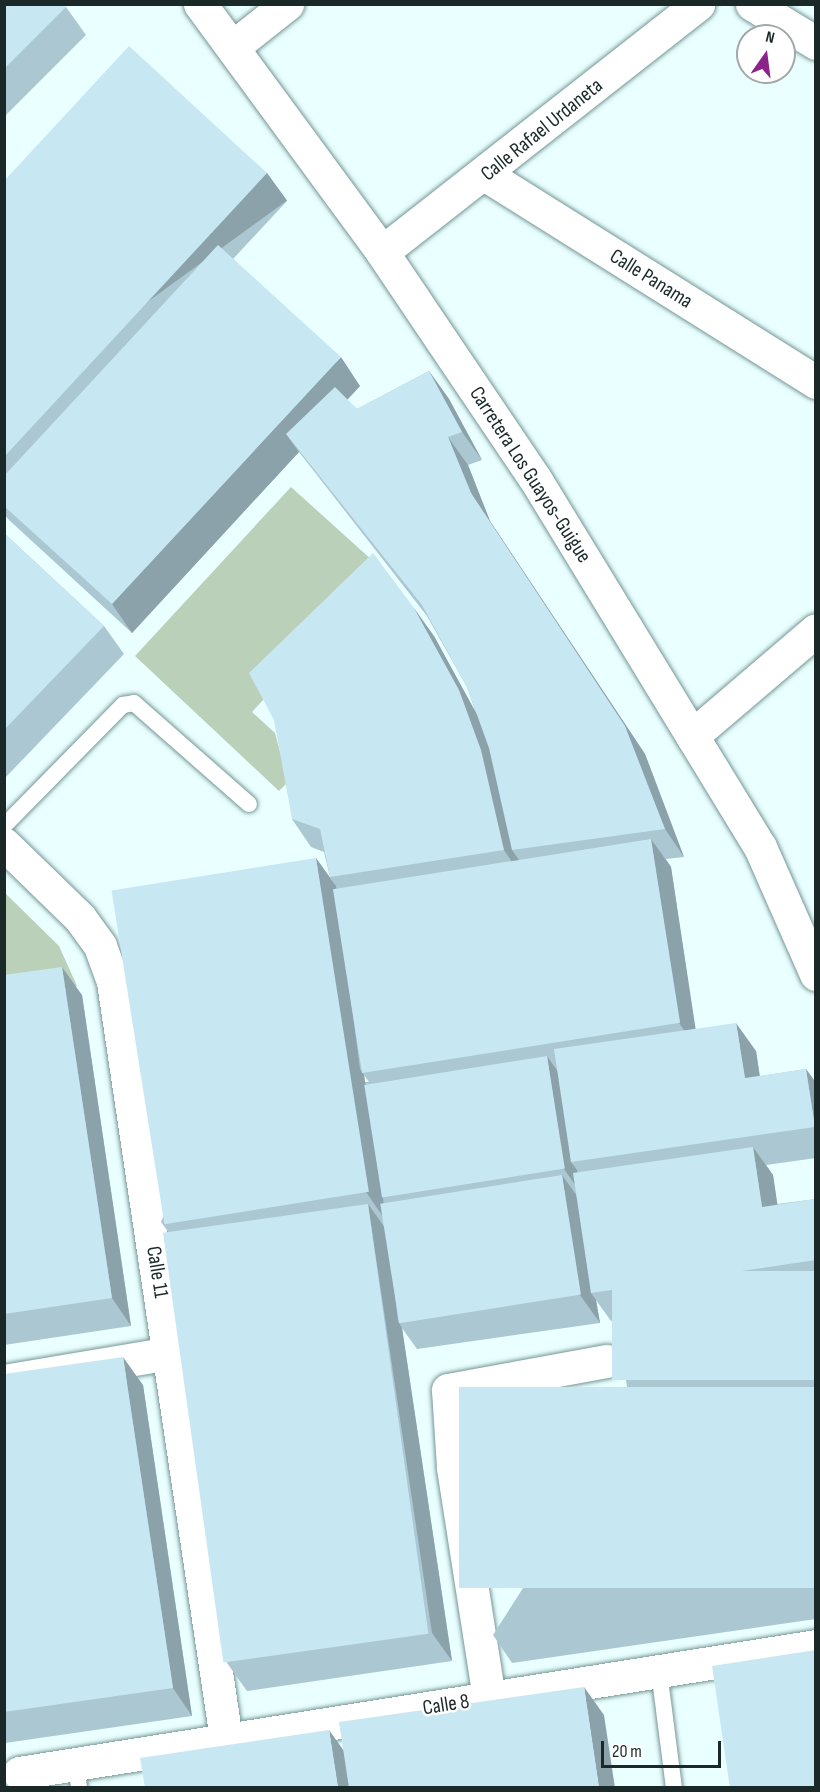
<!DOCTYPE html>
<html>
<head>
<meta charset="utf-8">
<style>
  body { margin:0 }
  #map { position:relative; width:820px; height:1792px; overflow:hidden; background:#eaffff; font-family:"Sofia Sans Condensed",sans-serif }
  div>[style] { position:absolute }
  .green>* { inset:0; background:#bbd0b9 }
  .roads { filter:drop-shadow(0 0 2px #759696) drop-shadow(0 0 2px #759696) }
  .service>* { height:16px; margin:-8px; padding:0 8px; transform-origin:8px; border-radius:8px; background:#fff }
  .minor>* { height:33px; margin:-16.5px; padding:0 16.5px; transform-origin:16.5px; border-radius:16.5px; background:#fff }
  .secondary>* { height:33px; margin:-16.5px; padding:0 16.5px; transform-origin:16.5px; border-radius:16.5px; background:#fff }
  .wall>* { inset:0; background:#abc7d1 }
  .shaded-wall>* { inset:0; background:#8ba2aa; transform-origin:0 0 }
  .building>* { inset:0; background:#c7e7f3; transform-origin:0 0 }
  span { translate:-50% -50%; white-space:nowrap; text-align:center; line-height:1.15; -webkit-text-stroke:5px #fff; paint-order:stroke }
  .street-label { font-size:21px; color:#1a2828 }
  .frame { position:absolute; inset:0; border:6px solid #1a2828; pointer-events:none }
  .north { position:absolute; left:736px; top:24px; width:60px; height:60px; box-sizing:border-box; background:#fff; border:2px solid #a3a9a9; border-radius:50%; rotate:14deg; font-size:16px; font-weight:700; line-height:24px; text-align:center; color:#1a2828 }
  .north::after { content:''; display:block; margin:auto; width:21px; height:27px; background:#8c2388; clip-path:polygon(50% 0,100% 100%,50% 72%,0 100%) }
  .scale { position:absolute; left:601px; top:1741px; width:120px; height:27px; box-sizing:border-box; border:3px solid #1a2828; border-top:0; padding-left:8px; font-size:18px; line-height:21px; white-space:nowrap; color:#1a2828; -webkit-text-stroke:4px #fff; paint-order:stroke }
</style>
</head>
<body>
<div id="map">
  <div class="green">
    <div style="clip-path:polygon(291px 487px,383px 570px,252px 712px,275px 733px,288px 782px,279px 791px,135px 656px)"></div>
    <div style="clip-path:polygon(4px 892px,59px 946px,77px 986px,5px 1001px)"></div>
  </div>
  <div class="roads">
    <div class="service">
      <div style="left:4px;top:826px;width:170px;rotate:-45.5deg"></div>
      <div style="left:123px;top:705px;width:11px;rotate:-10deg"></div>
      <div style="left:134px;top:703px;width:153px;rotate:41.3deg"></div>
      <div style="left:659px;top:1671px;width:118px;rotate:82.7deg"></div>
      <div style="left:76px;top:1763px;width:25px;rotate:83deg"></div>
    </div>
    <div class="minor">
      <div style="left:752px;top:4px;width:75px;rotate:31.4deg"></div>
      <div style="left:234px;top:46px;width:68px;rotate:-38.4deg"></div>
      <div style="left:486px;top:175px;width:390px;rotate:32.1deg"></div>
      <div style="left:382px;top:252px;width:402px;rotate:-38.1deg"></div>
      <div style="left:692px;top:736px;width:163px;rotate:-40.5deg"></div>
      <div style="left:4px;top:844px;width:106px;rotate:44.2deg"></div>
      <div style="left:80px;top:918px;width:34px;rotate:54deg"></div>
      <div style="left:100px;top:946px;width:38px;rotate:70deg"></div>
      <div style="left:113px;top:982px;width:765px;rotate:81.51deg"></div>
      <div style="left:4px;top:1381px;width:167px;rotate:-9.6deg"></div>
      <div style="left:489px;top:1698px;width:234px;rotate:-98.9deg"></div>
      <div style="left:453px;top:1467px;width:77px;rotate:-93.7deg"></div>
      <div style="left:448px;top:1390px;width:161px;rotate:-10.4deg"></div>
      <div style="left:19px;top:1773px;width:807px;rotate:-9.05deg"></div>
    </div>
    <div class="secondary">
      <div style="left:200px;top:4px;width:308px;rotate:53.7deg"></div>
      <div style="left:382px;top:252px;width:272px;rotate:56deg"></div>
      <div style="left:534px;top:477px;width:434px;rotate:58.6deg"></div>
      <div style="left:760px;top:847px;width:139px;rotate:66.2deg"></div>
    </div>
  </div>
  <div class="wall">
    <div style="clip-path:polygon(4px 4px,66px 7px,86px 35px,4px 117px)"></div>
    <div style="clip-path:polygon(evenodd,267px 173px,287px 201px,233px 259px,360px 386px,347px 400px,357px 409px,429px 371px,449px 399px,482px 460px,468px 465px,490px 521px,645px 754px,684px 857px,666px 859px,671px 867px,695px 1029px,756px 1051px,760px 1076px,806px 1069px,816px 1083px,816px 1158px,766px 1165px,773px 1175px,777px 1204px,816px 1199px,816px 1619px,512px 1663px,493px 1635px,635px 1413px,630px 1407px,617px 1320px,611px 1321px,596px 1300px,600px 1323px,417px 1349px,402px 1328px,452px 1661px,247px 1691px,227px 1663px,169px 1233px,161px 1222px,316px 858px,335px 885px,330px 877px,324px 852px,311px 847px,292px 819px,434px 636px,477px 716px,467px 687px,427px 616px,299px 452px,132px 633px,9px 520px,4px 514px,4px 181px,267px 173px,364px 1075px,369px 1082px,365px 1082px,364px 1075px)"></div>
    <div style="clip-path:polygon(4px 533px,104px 626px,124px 654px,4px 779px)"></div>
    <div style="clip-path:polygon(4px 975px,82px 995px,131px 1326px,4px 1345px)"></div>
    <div style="clip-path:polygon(4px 1374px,143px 1385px,192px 1716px,5px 1743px,4px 1742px)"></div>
  </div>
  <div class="shaded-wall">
    <div style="left:267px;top:173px;width:34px;height:387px;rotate:54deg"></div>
    <div style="clip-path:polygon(341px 357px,360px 386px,300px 451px,286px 434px,299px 452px,132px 633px,112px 604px)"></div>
    <div style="clip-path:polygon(429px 371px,449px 399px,482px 460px,462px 432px)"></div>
    <div style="clip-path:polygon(448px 437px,468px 465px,490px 521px,645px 754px,684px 857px,665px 829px,471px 493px)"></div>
    <div style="clip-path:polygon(414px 608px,434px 636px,479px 718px,501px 778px,512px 850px,519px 860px,523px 879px,504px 850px)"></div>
    <div style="clip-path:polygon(651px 839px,671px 867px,699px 1051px,679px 1023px)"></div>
    <div style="clip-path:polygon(316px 858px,336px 886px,360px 1069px,364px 1075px,382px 1195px,381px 1195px,383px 1198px,386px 1221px,366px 1192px)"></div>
    <div style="clip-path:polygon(62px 967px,82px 995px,131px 1326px,112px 1298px)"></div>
    <div style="clip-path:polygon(736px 1023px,756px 1051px,764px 1106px,745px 1078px)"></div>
    <div style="clip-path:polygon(547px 1056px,563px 1079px,571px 1162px,577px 1170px,580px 1192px,564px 1169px)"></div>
    <div style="clip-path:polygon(806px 1069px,816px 1083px,816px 1129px,815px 1127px)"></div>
    <div style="clip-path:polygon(753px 1147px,773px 1175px,782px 1235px,762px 1207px)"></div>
    <div style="clip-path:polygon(562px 1175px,582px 1203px,591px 1293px,596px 1300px,600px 1323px,580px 1295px)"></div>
    <div style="clip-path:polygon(368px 1204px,388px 1232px,398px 1321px,402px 1328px,452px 1661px,432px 1633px)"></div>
    <div style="clip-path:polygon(123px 1357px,143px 1385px,192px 1716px,173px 1688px)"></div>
    <div style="clip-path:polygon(584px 1687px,604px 1715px,615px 1788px,599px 1788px)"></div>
    <div style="clip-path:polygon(329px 1730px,349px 1758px,353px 1788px,338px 1788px)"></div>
  </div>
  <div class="building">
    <div style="clip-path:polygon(4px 4px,64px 4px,66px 7px,4px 69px)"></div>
    <div style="clip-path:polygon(129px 46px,267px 173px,4px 457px,4px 181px)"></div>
    <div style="clip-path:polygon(218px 245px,341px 357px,112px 604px,4px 506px,4px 476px)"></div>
    <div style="clip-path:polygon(429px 371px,462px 432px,448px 437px,471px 493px,625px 726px,665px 829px,512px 850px,489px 748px,467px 687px,422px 605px,286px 434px,335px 387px,357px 409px)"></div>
    <div style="clip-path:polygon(4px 533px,104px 626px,4px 730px)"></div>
    <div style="clip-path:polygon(373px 553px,414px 608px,459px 690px,481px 750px,504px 850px,330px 877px,320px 829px,292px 819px,274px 720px,249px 673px)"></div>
    <div style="left:651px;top:839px;width:186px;height:322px;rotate:81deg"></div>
    <div style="left:316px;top:858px;width:338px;height:207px;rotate:81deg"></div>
    <div style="clip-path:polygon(62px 967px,112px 1298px,4px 1314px,4px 975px)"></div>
    <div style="clip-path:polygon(736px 1023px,745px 1078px,806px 1069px,815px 1127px,571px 1162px,554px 1049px)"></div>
    <div style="left:547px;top:1056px;width:114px;height:185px;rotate:81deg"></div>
    <div style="clip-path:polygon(753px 1147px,762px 1207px,816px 1199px,816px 1260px,591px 1293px,573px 1173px)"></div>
    <div style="left:562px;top:1175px;width:121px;height:184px;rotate:81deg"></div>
    <div style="left:368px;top:1204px;width:434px;height:207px;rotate:82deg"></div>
    <div style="left:816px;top:1271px;width:109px;height:204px;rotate:90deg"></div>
    <div style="clip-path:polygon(123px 1357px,173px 1688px,4px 1712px,4px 1374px)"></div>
    <div style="left:816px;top:1387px;width:201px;height:357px;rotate:90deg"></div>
    <div style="clip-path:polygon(816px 1650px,816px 1788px,730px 1788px,712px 1666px)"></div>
    <div style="clip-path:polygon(584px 1687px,599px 1788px,349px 1788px,339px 1722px)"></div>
    <div style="clip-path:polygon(329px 1730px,338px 1788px,145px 1788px,140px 1758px)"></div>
  </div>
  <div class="street-label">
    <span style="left:542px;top:130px;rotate:-39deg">Calle Rafael Urdaneta</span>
    <span style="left:651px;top:279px;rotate:32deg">Calle Panama</span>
    <span style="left:530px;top:475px;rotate:57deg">Carretera Los Guayos-Guigue</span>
    <span style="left:157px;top:1272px;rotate:81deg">Calle 11</span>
    <span style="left:446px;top:1705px;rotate:-9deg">Calle 8</span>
  </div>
  <div class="frame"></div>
  <div class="north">N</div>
  <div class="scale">20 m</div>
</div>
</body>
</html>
